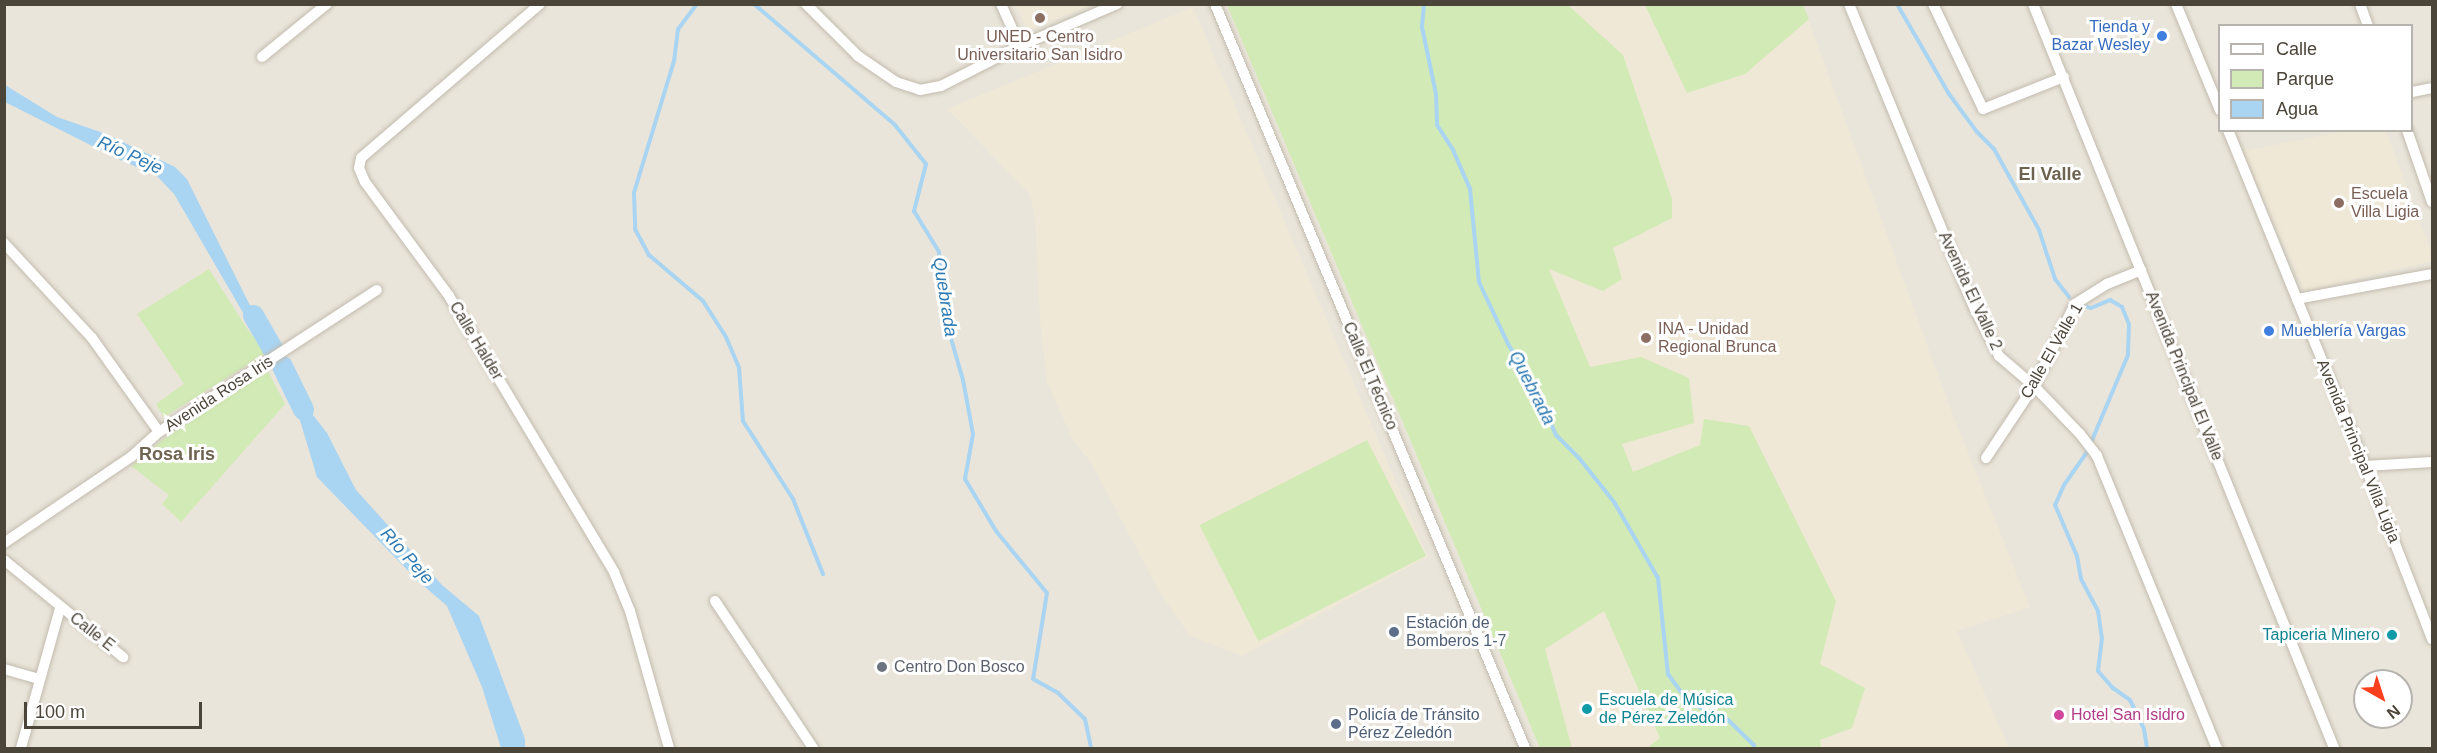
<!DOCTYPE html>
<html>
<head>
<meta charset="utf-8">
<style>
  body { margin:0 }
  #map { position:relative; width:2437px; height:753px; overflow:hidden; background:#f6f3ec; font-family:Helvetica,sans-serif }
  div>[style] { position:absolute }
  .residential>* { inset:0; background:#eae5da }
  .education>* { inset:0; background:#efe8d6 }
  .green>* { inset:0; background:#d2eab5; transform-origin:0 0 }
  .water>* { inset:0; background:#a9d4f2 }
  .stream>* { height:4px; margin:-2px; padding:0 2px; transform-origin:2px; border-radius:2px; background:#a9d4f2 }
  .river>* { height:21px; margin:-10.5px; padding:0 10.5px; transform-origin:10.5px; border-radius:10.5px; background:#a9d4f2 }
  .roads { filter:drop-shadow(0 0 2px #c2bbae) drop-shadow(0 0 2px #c2bbae) }
  .street>* { height:10px; margin:-5px; padding:0 5px; transform-origin:5px; border-radius:5px; background:#fff }
  .dots>* { width:16px; height:16px; translate:-50% -50%; box-sizing:border-box; border:3px solid #fff; border-radius:50% }
  span { translate:-50% -50%; white-space:nowrap; text-align:center; line-height:1.15; -webkit-text-stroke:6px #fff; paint-order:stroke }
  .shop-label { font-size:16px; color:#366cbe }
  .right { translate:-100% -50%; text-align:right }
  .left { translate:0 -50%; text-align:left }
  .education-label { font-size:16px; color:#785e54 }
  .street-label { font-size:16px; color:#4b4439 }
  .service-label { font-size:16px; color:#4e5e75 }
  .culture-label { font-size:16px; color:#0d838f }
  .worship-label { font-size:16px; color:#5b616d }
  .hotel-label { font-size:16px; color:#b23c85 }
  .water-label { font-size:18px; color:#2e7ab2; font-style:italic }
  .neighbourhood-label { font-size:18px; color:#6e6250; font-weight:700 }
  .frame { position:absolute; inset:0; border:6px solid #4b4439; pointer-events:none }
  .legend { position:absolute; left:2218px; top:24px; width:195px; height:108px; box-sizing:border-box; background:#fff; border:2px solid #b7b4b0; margin:0; padding:8px 10px; list-style:none; font-size:18px; color:#4b4439 }
  .legend li { display:flex; align-items:center; gap:12px; height:30px }
  .legend b { width:30px; border:2px solid #b7b4b0 }
  .north { position:absolute; left:2353px; top:669px; width:60px; height:60px; box-sizing:border-box; background:#fff; border:2px solid #b7b4b0; border-radius:50%; rotate:141deg; font-size:16px; font-weight:700; line-height:24px; text-align:center; color:#4b4439 }
  .north::after { content:''; display:block; margin:auto; width:21px; height:27px; background:#fc3f1d; clip-path:polygon(50% 0,100% 100%,50% 72%,0 100%) }
  .scale { position:absolute; left:24px; top:702px; width:178px; height:27px; box-sizing:border-box; border:3px solid #4b4439; border-top:0; padding-left:8px; font-size:18px; line-height:21px; white-space:nowrap; color:#4b4439; -webkit-text-stroke:4px #fff; paint-order:stroke }
</style>
</head>
<body>
<div id="map">
  <div class="residential">
    <div style="clip-path:polygon(evenodd,4px 5px,2432px 5px,2432px 748px,5px 748px,4px 5px,2220px 26px,2412px 26px,2412px 130px,2220px 130px,2220px 26px,4px 5px,2365px 681px,2401px 681px,2401px 717px,2365px 717px,2365px 681px)"></div>
  </div>
  <div class="education">
    <div style="clip-path:polygon(1016px 5px,1091px 5px,1028px 31px)"></div>
    <div style="clip-path:polygon(1227px 5px,1803px 5px,1949px 405px,2030px 607px,1957px 631px,2009px 748px,1540px 748px)"></div>
    <div style="clip-path:polygon(1193px 7px,1428px 557px,1242px 656px,1190px 636px,1159px 591px,1092px 464px,1072px 438px,1047px 382px,1040px 319px,1035px 218px,1030px 194px,947px 109px)"></div>
    <div style="clip-path:polygon(2345px 131px,2386px 131px,2432px 254px,2432px 261px,2304px 291px,2243px 151px)"></div>
  </div>
  <div class="green">
    <div style="clip-path:polygon(1227px 5px,1568px 5px,1623px 55px,1672px 199px,1672px 218px,1613px 248px,1622px 279px,1603px 291px,1549px 269px,1590px 367px,1641px 357px,1689px 378px,1694px 423px,1622px 444px,1633px 472px,1700px 445px,1704px 419px,1749px 426px,1836px 601px,1820px 664px,1865px 688px,1852px 728px,1820px 740px,1821px 748px,1647px 748px,1660px 738px,1604px 611px,1545px 649px,1572px 748px,1540px 748px)"></div>
    <div style="clip-path:polygon(1645px 5px,1803px 5px,1809px 19px,1745px 74px,1687px 93px)"></div>
    <div style="clip-path:polygon(209px 269px,248px 330px,267px 353px,164px 417px,156px 404px,184px 384px,137px 314px)"></div>
    <div style="clip-path:polygon(267px 369px,285px 404px,181px 522px,162px 504px,169px 495px,131px 466px,162px 440px)"></div>
    <div style="left:1367px;top:440px;width:130px;height:188px;rotate:63deg"></div>
  </div>
  <div class="water">
    <div style="clip-path:polygon(5px 85px,57px 117px,106px 134px,175px 167px,187px 179px,267px 340px,249px 323px,174px 194px,156px 175px,120px 160px,5px 102px)"></div>
    <div style="clip-path:polygon(289px 384px,327px 433px,356px 490px,442px 585px,479px 616px,525px 739px,525px 748px,501px 748px,482px 687px,447px 606px,417px 580px,317px 477px)"></div>
  </div>
  <div class="stream">
    <div style="left:697px;top:4px;width:31px;rotate:127deg"></div>
    <div style="left:678px;top:29px;width:32px;rotate:97deg"></div>
    <div style="left:674px;top:61px;width:138px;rotate:106.9deg"></div>
    <div style="left:634px;top:193px;width:36px;rotate:88deg"></div>
    <div style="left:635px;top:229px;width:30px;rotate:62deg"></div>
    <div style="left:649px;top:255px;width:71px;rotate:40.4deg"></div>
    <div style="left:703px;top:301px;width:43px;rotate:57.4deg"></div>
    <div style="left:726px;top:337px;width:34px;rotate:67deg"></div>
    <div style="left:739px;top:368px;width:53px;rotate:85.7deg"></div>
    <div style="left:743px;top:421px;width:93px;rotate:57.3deg"></div>
    <div style="left:793px;top:499px;width:81px;rotate:68.2deg"></div>
    <div style="left:754px;top:4px;width:186px;rotate:40.6deg"></div>
    <div style="left:895px;top:125px;width:50px;rotate:51.5deg"></div>
    <div style="left:926px;top:164px;width:49px;rotate:104.3deg"></div>
    <div style="left:914px;top:211px;width:48px;rotate:58.6deg"></div>
    <div style="left:939px;top:252px;width:66px;rotate:84.8deg"></div>
    <div style="left:945px;top:318px;width:65px;rotate:73.8deg"></div>
    <div style="left:963px;top:380px;width:55px;rotate:79.5deg"></div>
    <div style="left:973px;top:434px;width:46px;rotate:100.1deg"></div>
    <div style="left:965px;top:479px;width:61px;rotate:59.2deg"></div>
    <div style="left:996px;top:531px;width:80px;rotate:50.6deg"></div>
    <div style="left:1047px;top:593px;width:87px;rotate:99.2deg"></div>
    <div style="left:1033px;top:679px;width:29px;rotate:29deg"></div>
    <div style="left:1058px;top:693px;width:37px;rotate:44deg"></div>
    <div style="left:1085px;top:719px;width:30px;rotate:78deg"></div>
    <div style="left:1424px;top:4px;width:23px;rotate:95deg"></div>
    <div style="left:1422px;top:27px;width:68px;rotate:78.2deg"></div>
    <div style="left:1436px;top:94px;width:31px;rotate:88deg"></div>
    <div style="left:1437px;top:125px;width:30px;rotate:57deg"></div>
    <div style="left:1453px;top:150px;width:43px;rotate:66.4deg"></div>
    <div style="left:1470px;top:189px;width:93px;rotate:84.5deg"></div>
    <div style="left:1479px;top:282px;width:68px;rotate:64.9deg"></div>
    <div style="left:1508px;top:344px;width:56px;rotate:58.9deg"></div>
    <div style="left:1537px;top:392px;width:47px;rotate:66.2deg"></div>
    <div style="left:1556px;top:435px;width:33px;rotate:45deg"></div>
    <div style="left:1579px;top:458px;width:56px;rotate:51.5deg"></div>
    <div style="left:1614px;top:502px;width:88px;rotate:59.9deg"></div>
    <div style="left:1658px;top:578px;width:97px;rotate:84.1deg"></div>
    <div style="left:1668px;top:674px;width:34px;rotate:54deg"></div>
    <div style="left:1688px;top:702px;width:44px;rotate:24.2deg"></div>
    <div style="left:1728px;top:720px;width:36px;rotate:44deg"></div>
    <div style="left:1754px;top:745px;width:3px;rotate:90deg"></div>
    <div style="left:1897px;top:4px;width:104px;rotate:60deg"></div>
    <div style="left:1949px;top:94px;width:47px;rotate:53.6deg"></div>
    <div style="left:1977px;top:132px;width:24px;rotate:45deg"></div>
    <div style="left:1994px;top:149px;width:93px;rotate:60.9deg"></div>
    <div style="left:2039px;top:230px;width:52px;rotate:71.9deg"></div>
    <div style="left:2055px;top:279px;width:23px;rotate:52deg"></div>
    <div style="left:2080px;top:305px;width:11px;rotate:15deg"></div>
    <div style="left:2091px;top:308px;width:21px;rotate:-23deg"></div>
    <div style="left:2110px;top:300px;width:14px;rotate:30deg"></div>
    <div style="left:2122px;top:307px;width:18px;rotate:68deg"></div>
    <div style="left:2129px;top:324px;width:31px;rotate:92deg"></div>
    <div style="left:2128px;top:355px;width:105px;rotate:112.9deg"></div>
    <div style="left:2087px;top:452px;width:40px;rotate:124.9deg"></div>
    <div style="left:2064px;top:485px;width:22px;rotate:114deg"></div>
    <div style="left:2055px;top:505px;width:56px;rotate:66.7deg"></div>
    <div style="left:2077px;top:556px;width:23px;rotate:80deg"></div>
    <div style="left:2081px;top:579px;width:36px;rotate:62deg"></div>
    <div style="left:2098px;top:611px;width:27px;rotate:82deg"></div>
    <div style="left:2102px;top:638px;width:33px;rotate:97deg"></div>
    <div style="left:2098px;top:671px;width:23px;rotate:49deg"></div>
    <div style="left:2113px;top:688px;width:21px;rotate:35deg"></div>
    <div style="left:2130px;top:700px;width:32px;rotate:64deg"></div>
    <div style="left:2144px;top:729px;width:19px;rotate:81deg"></div>
  </div>
  <div class="river">
    <div style="left:253px;top:315px;width:38px;rotate:60deg"></div>
    <div style="left:282px;top:366px;width:48px;rotate:64deg"></div>
  </div>
  <div class="roads">
    <div class="street">
      <div style="left:540px;top:4px;width:236px;rotate:139.3deg"></div>
      <div style="left:361px;top:158px;width:10px;rotate:101deg"></div>
      <div style="left:359px;top:168px;width:15px;rotate:67deg"></div>
      <div style="left:365px;top:182px;width:142px;rotate:53.6deg"></div>
      <div style="left:449px;top:296px;width:322px;rotate:59.1deg"></div>
      <div style="left:614px;top:572px;width:42px;rotate:67.7deg"></div>
      <div style="left:630px;top:611px;width:142px;rotate:74.1deg"></div>
      <div style="left:806px;top:4px;width:74px;rotate:45deg"></div>
      <div style="left:858px;top:56px;width:46px;rotate:34.4deg"></div>
      <div style="left:896px;top:82px;width:25px;rotate:18deg"></div>
      <div style="left:920px;top:90px;width:21px;rotate:-11deg"></div>
      <div style="left:941px;top:86px;width:89px;rotate:-26.9deg"></div>
      <div style="left:1020px;top:46px;width:106px;rotate:-23.4deg"></div>
      <div style="left:1001px;top:4px;width:46px;rotate:65.7deg"></div>
      <div style="left:1215px;top:4px;width:806px;rotate:67.38deg"></div>
      <div style="left:1849px;top:4px;width:330px;rotate:67.6deg"></div>
      <div style="left:1975px;top:309px;width:53px;rotate:62.9deg"></div>
      <div style="left:1999px;top:356px;width:46px;rotate:40.6deg"></div>
      <div style="left:2034px;top:386px;width:66px;rotate:46.2deg"></div>
      <div style="left:2080px;top:434px;width:28px;rotate:52deg"></div>
      <div style="left:2097px;top:456px;width:316px;rotate:67.7deg"></div>
      <div style="left:1933px;top:4px;width:116px;rotate:64.5deg"></div>
      <div style="left:1983px;top:109px;width:87px;rotate:-21.6deg"></div>
      <div style="left:2033px;top:4px;width:803px;rotate:67.97deg"></div>
      <div style="left:2176px;top:4px;width:115px;rotate:67.5deg"></div>
      <div style="left:2360px;top:4px;width:23px;rotate:70deg"></div>
      <div style="left:262px;top:57px;width:84px;rotate:-39.2deg"></div>
      <div style="left:2412px;top:92px;width:20px;rotate:-11deg"></div>
      <div style="left:2228px;top:130px;width:363px;rotate:67.8deg"></div>
      <div style="left:2365px;top:466px;width:186px;rotate:68.8deg"></div>
      <div style="left:2407px;top:130px;width:76px;rotate:70.9deg"></div>
      <div style="left:4px;top:243px;width:129px;rotate:47.2deg"></div>
      <div style="left:92px;top:338px;width:115px;rotate:54.5deg"></div>
      <div style="left:2297px;top:299px;width:137px;rotate:-10.5deg"></div>
      <div style="left:1986px;top:458px;width:87px;rotate:-56.3deg"></div>
      <div style="left:2034px;top:386px;width:92px;rotate:-63.4deg"></div>
      <div style="left:2075px;top:304px;width:38px;rotate:-32deg"></div>
      <div style="left:2107px;top:284px;width:37px;rotate:-22deg"></div>
      <div style="left:2365px;top:466px;width:67px;rotate:-3.4deg"></div>
      <div style="left:4px;top:543px;width:153px;rotate:-34.1deg"></div>
      <div style="left:131px;top:457px;width:38px;rotate:-42deg"></div>
      <div style="left:159px;top:432px;width:260px;rotate:-33.1deg"></div>
      <div style="left:4px;top:560px;width:154px;rotate:39.2deg"></div>
      <div style="left:715px;top:601px;width:177px;rotate:56.3deg"></div>
      <div style="left:4px;top:669px;width:36px;rotate:16deg"></div>
      <div style="left:21px;top:748px;width:145px;rotate:-74.4deg"></div>
    </div>
  </div>
  <div class="dots">
    <div style="left:1040px;top:18px;background:#8d6e63"></div>
    <div style="left:2162px;top:36px;background:#3f7fe0"></div>
    <div style="left:2339px;top:203px;background:#8d6e63"></div>
    <div style="left:2269px;top:331px;background:#3f7fe0"></div>
    <div style="left:1646px;top:338px;background:#8d6e63"></div>
    <div style="left:1394px;top:632px;background:#5c6f8a"></div>
    <div style="left:2392px;top:635px;background:#0f9aa8"></div>
    <div style="left:882px;top:667px;background:#6b7280"></div>
    <div style="left:1587px;top:709px;background:#0f9aa8"></div>
    <div style="left:2059px;top:715px;background:#d1479c"></div>
    <div style="left:1336px;top:724px;background:#5c6f8a"></div>
  </div>
  <div class="shop-label">
    <span class="right" style="left:2150px;top:36px">Tienda y<br>Bazar Wesley</span>
    <span class="left" style="left:2281px;top:331px">Mueblería Vargas</span>
  </div>
  <div class="education-label">
    <span style="left:1040px;top:46px">UNED - Centro<br>Universitario San Isidro</span>
    <span class="left" style="left:2351px;top:203px">Escuela<br>Villa Ligia</span>
    <span class="left" style="left:1658px;top:338px">INA - Unidad<br>Regional Brunca</span>
  </div>
  <div class="street-label">
    <span style="left:1970px;top:291px;rotate:65deg">Avenida El Valle 2</span>
    <span style="left:476px;top:341px;rotate:59deg">Calle Halder</span>
    <span style="left:2052px;top:351px;rotate:-60deg">Calle El Valle 1</span>
    <span style="left:1370px;top:376px;rotate:67deg">Calle El Técnico</span>
    <span style="left:2184px;top:376px;rotate:68deg">Avenida Principal El Valle</span>
    <span style="left:219px;top:394px;rotate:-33deg">Avenida Rosa Iris</span>
    <span style="left:2358px;top:451px;rotate:68deg">Avenida Principal Villa Ligia</span>
    <span style="left:92px;top:632px;rotate:38deg">Calle E</span>
  </div>
  <div class="service-label">
    <span class="left" style="left:1406px;top:632px">Estación de<br>Bomberos 1-7</span>
    <span class="left" style="left:1348px;top:724px">Policía de Tránsito<br>Pérez Zeledón</span>
  </div>
  <div class="culture-label">
    <span class="right" style="left:2380px;top:635px">Tapiceria Minero</span>
    <span class="left" style="left:1599px;top:709px">Escuela de Música<br>de Pérez Zeledón</span>
  </div>
  <div class="worship-label">
    <span class="left" style="left:894px;top:667px">Centro Don Bosco</span>
  </div>
  <div class="hotel-label">
    <span class="left" style="left:2071px;top:715px">Hotel San Isidro</span>
  </div>
  <div class="water-label">
    <span style="left:130px;top:155px;rotate:24deg">Río Peje</span>
    <span style="left:945px;top:297px;rotate:81deg">Quebrada</span>
    <span style="left:1532px;top:388px;rotate:63deg">Quebrada</span>
    <span style="left:407px;top:556px;rotate:48deg">Río Peje</span>
  </div>
  <div class="neighbourhood-label">
    <span style="left:2050px;top:174px">El Valle</span>
    <span style="left:177px;top:454px">Rosa Iris</span>
  </div>
  <div class="frame"></div>
  <ul class="legend">
  <li><b style="height:8px;background:#fff"></b>Calle</li>
  <li><b style="height:16px;background:#d2eab5"></b>Parque</li>
  <li><b style="height:16px;background:#a9d4f2"></b>Agua</li>
  </ul>
  <div class="north">N</div>
  <div class="scale">100 m</div>
</div>
</body>
</html>
